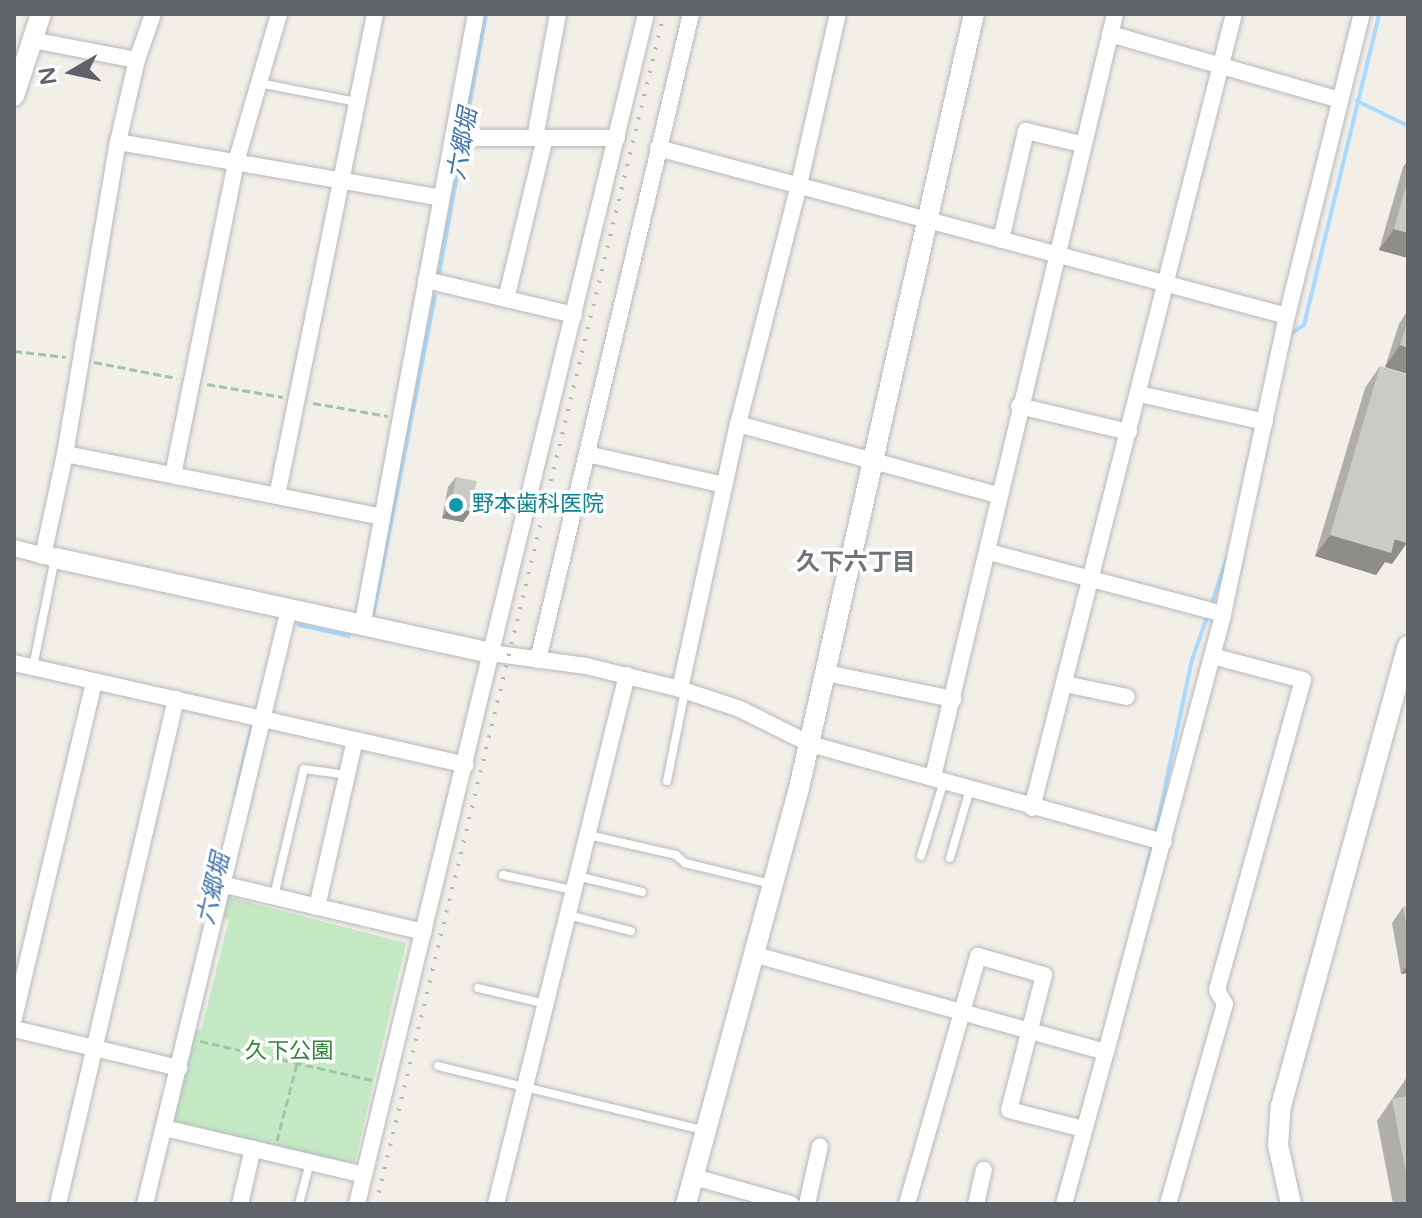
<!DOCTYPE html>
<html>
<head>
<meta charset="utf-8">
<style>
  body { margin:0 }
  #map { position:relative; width:1422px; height:1218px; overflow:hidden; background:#f1efe8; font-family:"Varela Round","Noto Sans JP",sans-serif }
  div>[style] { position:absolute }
  .green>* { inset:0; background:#c5e8c5 }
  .stream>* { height:4px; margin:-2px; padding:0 2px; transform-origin:2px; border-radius:2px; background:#aadaff }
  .path>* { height:3px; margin-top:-1.5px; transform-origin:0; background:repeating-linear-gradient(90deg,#9cc7a9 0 8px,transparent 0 12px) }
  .roads { filter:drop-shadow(0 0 2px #b5b8bc) drop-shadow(0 0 2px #b5b8bc) }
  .service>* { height:8px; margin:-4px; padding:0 4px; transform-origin:4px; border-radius:4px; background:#fff }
  .minor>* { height:16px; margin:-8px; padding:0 8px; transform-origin:8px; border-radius:8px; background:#fff }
  .tertiary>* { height:20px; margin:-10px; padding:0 10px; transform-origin:10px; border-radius:10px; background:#fff }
  .rail>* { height:4px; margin-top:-2px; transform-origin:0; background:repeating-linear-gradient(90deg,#b6b7b8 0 2px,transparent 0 12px) }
  .wall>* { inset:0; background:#afaea9 }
  .shaded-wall>* { inset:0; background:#8f8d8a }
  .building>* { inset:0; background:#cccac5; transform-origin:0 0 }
  .dots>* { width:22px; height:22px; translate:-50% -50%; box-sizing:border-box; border:4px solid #fff; border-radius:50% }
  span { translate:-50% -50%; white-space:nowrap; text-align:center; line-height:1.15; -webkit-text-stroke:7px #fff; paint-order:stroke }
  .culture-label { font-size:22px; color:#0d838f }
  .left { translate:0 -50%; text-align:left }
  .park-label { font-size:22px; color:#348238 }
  .water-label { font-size:24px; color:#4174aa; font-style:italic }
  .neighbourhood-label { font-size:24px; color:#70757a; font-weight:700 }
  .frame { position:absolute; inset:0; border:16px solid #5f6368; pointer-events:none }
  .north { position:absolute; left:32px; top:32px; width:80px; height:80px; -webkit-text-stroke:6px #fff; paint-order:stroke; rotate:261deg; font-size:22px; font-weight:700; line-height:32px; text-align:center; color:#5f6368 }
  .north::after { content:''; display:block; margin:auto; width:28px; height:36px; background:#5f6368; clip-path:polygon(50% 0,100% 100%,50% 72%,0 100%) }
</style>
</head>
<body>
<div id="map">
  <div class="green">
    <div style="clip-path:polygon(228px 897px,406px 943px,355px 1161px,348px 1163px,173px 1121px,195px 1030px,201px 1031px,229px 920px,223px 918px)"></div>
  </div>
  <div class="stream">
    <div style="left:1357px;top:101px;width:57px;rotate:26.1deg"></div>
    <div style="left:464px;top:134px;width:122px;rotate:-79.6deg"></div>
    <div style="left:439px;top:274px;width:133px;rotate:-79.6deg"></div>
    <div style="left:1289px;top:335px;width:18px;rotate:-34deg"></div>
    <div style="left:1304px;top:325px;width:320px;rotate:-76.4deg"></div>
    <div style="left:1211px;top:606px;width:51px;rotate:-71.6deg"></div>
    <div style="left:373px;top:615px;width:325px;rotate:-79deg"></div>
    <div style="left:299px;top:625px;width:51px;rotate:12.4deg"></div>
    <div style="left:236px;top:794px;width:71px;rotate:-76.9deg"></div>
    <div style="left:1155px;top:835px;width:179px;rotate:-78.1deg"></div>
    <div style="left:1192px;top:660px;width:49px;rotate:-70.8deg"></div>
    <div style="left:1145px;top:874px;width:31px;rotate:-75deg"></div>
  </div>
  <div class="path">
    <div style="left:14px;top:351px;width:52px;rotate:6.6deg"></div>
    <div style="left:94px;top:362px;width:84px;rotate:11deg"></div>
    <div style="left:207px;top:384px;width:77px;rotate:9.7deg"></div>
    <div style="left:313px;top:403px;width:76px;rotate:9.8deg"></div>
    <div style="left:200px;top:1041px;width:176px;rotate:12.8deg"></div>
    <div style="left:277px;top:1141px;width:81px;rotate:-75.6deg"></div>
  </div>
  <div class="roads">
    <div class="service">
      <div style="left:259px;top:83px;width:100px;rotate:11deg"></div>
      <div style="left:33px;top:667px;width:111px;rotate:-78.6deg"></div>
      <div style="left:667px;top:781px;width:92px;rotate:-78.7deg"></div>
      <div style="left:588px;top:835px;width:90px;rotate:12.8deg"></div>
      <div style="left:676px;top:855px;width:12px;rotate:42deg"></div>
      <div style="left:685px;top:863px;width:89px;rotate:13.7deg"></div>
      <div style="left:921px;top:856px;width:78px;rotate:-73deg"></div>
      <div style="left:950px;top:858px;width:72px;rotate:-73.8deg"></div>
      <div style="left:503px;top:875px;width:72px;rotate:12.1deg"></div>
      <div style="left:577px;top:876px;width:67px;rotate:13.8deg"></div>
      <div style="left:274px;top:896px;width:130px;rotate:-76.7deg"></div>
      <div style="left:304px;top:769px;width:43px;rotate:7.9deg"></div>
      <div style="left:568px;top:915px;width:65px;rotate:14.3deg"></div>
      <div style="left:478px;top:988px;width:70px;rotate:13.2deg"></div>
      <div style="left:438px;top:1066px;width:276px;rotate:13.6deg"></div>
      <div style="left:299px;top:1204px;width:43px;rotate:-75.3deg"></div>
    </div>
    <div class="minor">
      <div style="left:1110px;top:34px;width:239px;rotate:16deg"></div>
      <div style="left:32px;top:40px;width:107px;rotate:10.8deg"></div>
      <div style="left:453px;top:138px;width:164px"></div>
      <div style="left:535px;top:138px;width:126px;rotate:-79.5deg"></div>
      <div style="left:118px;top:142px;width:328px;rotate:9.8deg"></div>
      <div style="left:658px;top:148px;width:651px;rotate:14.95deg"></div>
      <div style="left:1001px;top:240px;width:112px;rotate:-77.1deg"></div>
      <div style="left:1026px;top:131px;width:57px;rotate:13.1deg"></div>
      <div style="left:426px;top:280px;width:152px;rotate:13.3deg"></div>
      <div style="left:506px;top:299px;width:166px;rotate:-76.4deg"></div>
      <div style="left:1139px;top:394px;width:129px;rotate:12.5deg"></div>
      <div style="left:1019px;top:406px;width:113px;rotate:13.3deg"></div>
      <div style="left:738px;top:424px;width:270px;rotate:15.3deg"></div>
      <div style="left:65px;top:454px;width:323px;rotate:11.2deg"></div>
      <div style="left:587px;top:454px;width:141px;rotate:12.7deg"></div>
      <div style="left:173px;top:475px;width:319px;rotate:-78.6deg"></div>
      <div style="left:236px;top:162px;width:154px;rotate:-73.8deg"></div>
      <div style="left:277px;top:496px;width:492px;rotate:-78.5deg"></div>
      <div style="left:14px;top:548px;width:40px;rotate:14.4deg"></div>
      <div style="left:989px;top:552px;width:242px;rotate:14.8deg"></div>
      <div style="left:43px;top:556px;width:104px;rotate:-77.8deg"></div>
      <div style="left:65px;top:454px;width:316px;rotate:-80.4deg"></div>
      <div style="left:118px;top:142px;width:84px;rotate:-77deg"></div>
      <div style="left:137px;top:60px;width:49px;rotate:-70.8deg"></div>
      <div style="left:362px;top:627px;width:624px;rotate:-79.47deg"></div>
      <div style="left:491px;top:653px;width:96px;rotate:7.8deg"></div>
      <div style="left:586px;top:666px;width:97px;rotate:13.7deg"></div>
      <div style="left:680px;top:689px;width:63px;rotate:18.4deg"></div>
      <div style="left:740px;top:709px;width:78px;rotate:26.6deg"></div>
      <div style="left:810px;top:744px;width:367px;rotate:15.5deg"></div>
      <div style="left:538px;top:660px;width:664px;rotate:-76.68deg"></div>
      <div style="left:14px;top:663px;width:463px;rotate:12.7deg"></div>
      <div style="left:826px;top:673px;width:130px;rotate:11.6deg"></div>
      <div style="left:1065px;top:684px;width:63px;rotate:11.8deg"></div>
      <div style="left:680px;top:689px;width:271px;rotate:-77.7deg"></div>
      <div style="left:738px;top:424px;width:247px;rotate:-75.7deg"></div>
      <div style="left:799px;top:185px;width:175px;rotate:-77.2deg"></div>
      <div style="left:933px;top:777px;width:784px;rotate:-76.58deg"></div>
      <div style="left:1032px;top:808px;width:819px;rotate:-75.73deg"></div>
      <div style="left:225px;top:885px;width:204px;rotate:13.3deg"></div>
      <div style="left:317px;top:907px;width:171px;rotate:-77.2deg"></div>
      <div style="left:756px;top:955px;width:363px;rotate:15.5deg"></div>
      <div style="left:1106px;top:1052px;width:453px;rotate:-75deg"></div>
      <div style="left:1223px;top:614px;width:305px;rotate:-77.9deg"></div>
      <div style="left:1287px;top:316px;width:311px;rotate:-76.1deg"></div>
      <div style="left:14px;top:1018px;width:346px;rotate:-76.6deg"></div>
      <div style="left:14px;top:1029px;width:170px;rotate:13.3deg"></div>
      <div style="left:164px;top:1128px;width:205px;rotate:13.2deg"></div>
      <div style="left:694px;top:1177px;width:101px;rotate:15.6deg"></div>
      <div style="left:58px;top:1204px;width:519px;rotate:-76.85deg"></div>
      <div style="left:145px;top:1204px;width:612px;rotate:-76.4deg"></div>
      <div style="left:240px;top:1204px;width:57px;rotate:-76.9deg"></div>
      <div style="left:357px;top:1204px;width:1225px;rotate:-76.35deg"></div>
      <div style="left:496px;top:1204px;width:545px;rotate:-76.09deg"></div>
      <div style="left:807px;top:1204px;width:59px;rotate:-77.4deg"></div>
      <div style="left:907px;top:1204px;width:258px;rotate:-74deg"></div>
      <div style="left:978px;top:956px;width:69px;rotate:16.1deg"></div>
      <div style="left:1044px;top:975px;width:139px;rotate:104.5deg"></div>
      <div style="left:1009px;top:1110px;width:77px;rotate:14.2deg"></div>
      <div style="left:976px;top:1204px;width:35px;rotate:-77deg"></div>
      <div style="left:1064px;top:1204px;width:158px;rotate:-74.6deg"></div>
      <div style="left:1168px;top:1204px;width:208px;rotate:-74.1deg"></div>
      <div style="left:1225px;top:1004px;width:16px;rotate:-120deg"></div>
      <div style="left:1217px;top:990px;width:322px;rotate:-74.5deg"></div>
      <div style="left:1303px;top:680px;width:94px;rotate:-165.2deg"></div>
    </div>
    <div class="tertiary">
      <div style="left:14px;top:96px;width:86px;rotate:-71.8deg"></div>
      <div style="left:55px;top:558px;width:446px;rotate:12.3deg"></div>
      <div style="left:686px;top:1204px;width:431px;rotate:-74.8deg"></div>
      <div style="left:799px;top:788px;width:794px;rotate:-77.26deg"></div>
      <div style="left:1291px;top:1204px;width:60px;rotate:-102.4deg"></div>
      <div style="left:1278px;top:1145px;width:39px;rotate:-86deg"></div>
      <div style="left:1281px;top:1106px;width:477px;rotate:-74.6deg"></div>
    </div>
  </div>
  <div class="rail">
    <div style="left:376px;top:1204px;width:1224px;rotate:-76.4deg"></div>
  </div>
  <div class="wall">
    <div style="clip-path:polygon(1408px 160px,1408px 258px,1379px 250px,1403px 167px)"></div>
    <div style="clip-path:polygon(1408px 310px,1408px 374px,1385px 367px,1399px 324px)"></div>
    <div style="clip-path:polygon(1380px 366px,1392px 564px,1385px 562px,1376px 575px,1315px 556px,1365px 388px)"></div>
    <div style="clip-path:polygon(456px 477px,471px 511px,463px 522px,442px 518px,448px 487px)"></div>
    <div style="clip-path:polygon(1408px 906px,1408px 973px,1401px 974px,1392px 923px,1403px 907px)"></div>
    <div style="clip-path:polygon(1407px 1077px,1408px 1077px,1408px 1204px,1393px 1204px,1377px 1121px)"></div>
  </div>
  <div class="shaded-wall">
    <div style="clip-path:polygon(1394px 229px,1408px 233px,1408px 258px,1379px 250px)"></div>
    <div style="clip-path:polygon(1400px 345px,1408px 348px,1408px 374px,1385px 367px)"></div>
    <div style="clip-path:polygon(450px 507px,471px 511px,463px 522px,442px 518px)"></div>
    <div style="clip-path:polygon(1330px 535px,1395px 539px,1407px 543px,1392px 564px,1385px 562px,1376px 575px,1315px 556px)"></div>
    <div style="clip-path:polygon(1408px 964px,1408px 973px,1401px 974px)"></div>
  </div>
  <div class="building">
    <div style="clip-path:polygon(1408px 179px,1408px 233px,1394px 229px)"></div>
    <div style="clip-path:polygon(1408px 320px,1408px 348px,1400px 345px)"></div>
    <div style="clip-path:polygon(1380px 366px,1408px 375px,1408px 511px,1406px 517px,1408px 518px,1408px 540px,1407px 543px,1395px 539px,1391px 553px,1330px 535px)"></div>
    <div style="left:456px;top:477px;width:21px;height:31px;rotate:11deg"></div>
    <div style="clip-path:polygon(1408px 906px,1408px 933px,1403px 907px)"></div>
    <div style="clip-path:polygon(1408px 1096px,1408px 1184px,1392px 1099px)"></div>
  </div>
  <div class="dots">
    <div style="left:456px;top:505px;background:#0f9aa8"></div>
  </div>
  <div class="culture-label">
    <span class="left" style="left:472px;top:505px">野本歯科医院</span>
  </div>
  <div class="park-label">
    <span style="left:289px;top:1052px">久下公園</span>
  </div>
  <div class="water-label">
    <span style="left:463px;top:144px;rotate:-80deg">六郷堀</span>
    <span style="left:214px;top:889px;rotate:-77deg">六郷堀</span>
  </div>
  <div class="neighbourhood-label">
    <span style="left:856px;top:563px">久下六丁目</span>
  </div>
  <div class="frame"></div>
  <div class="north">N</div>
</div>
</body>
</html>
